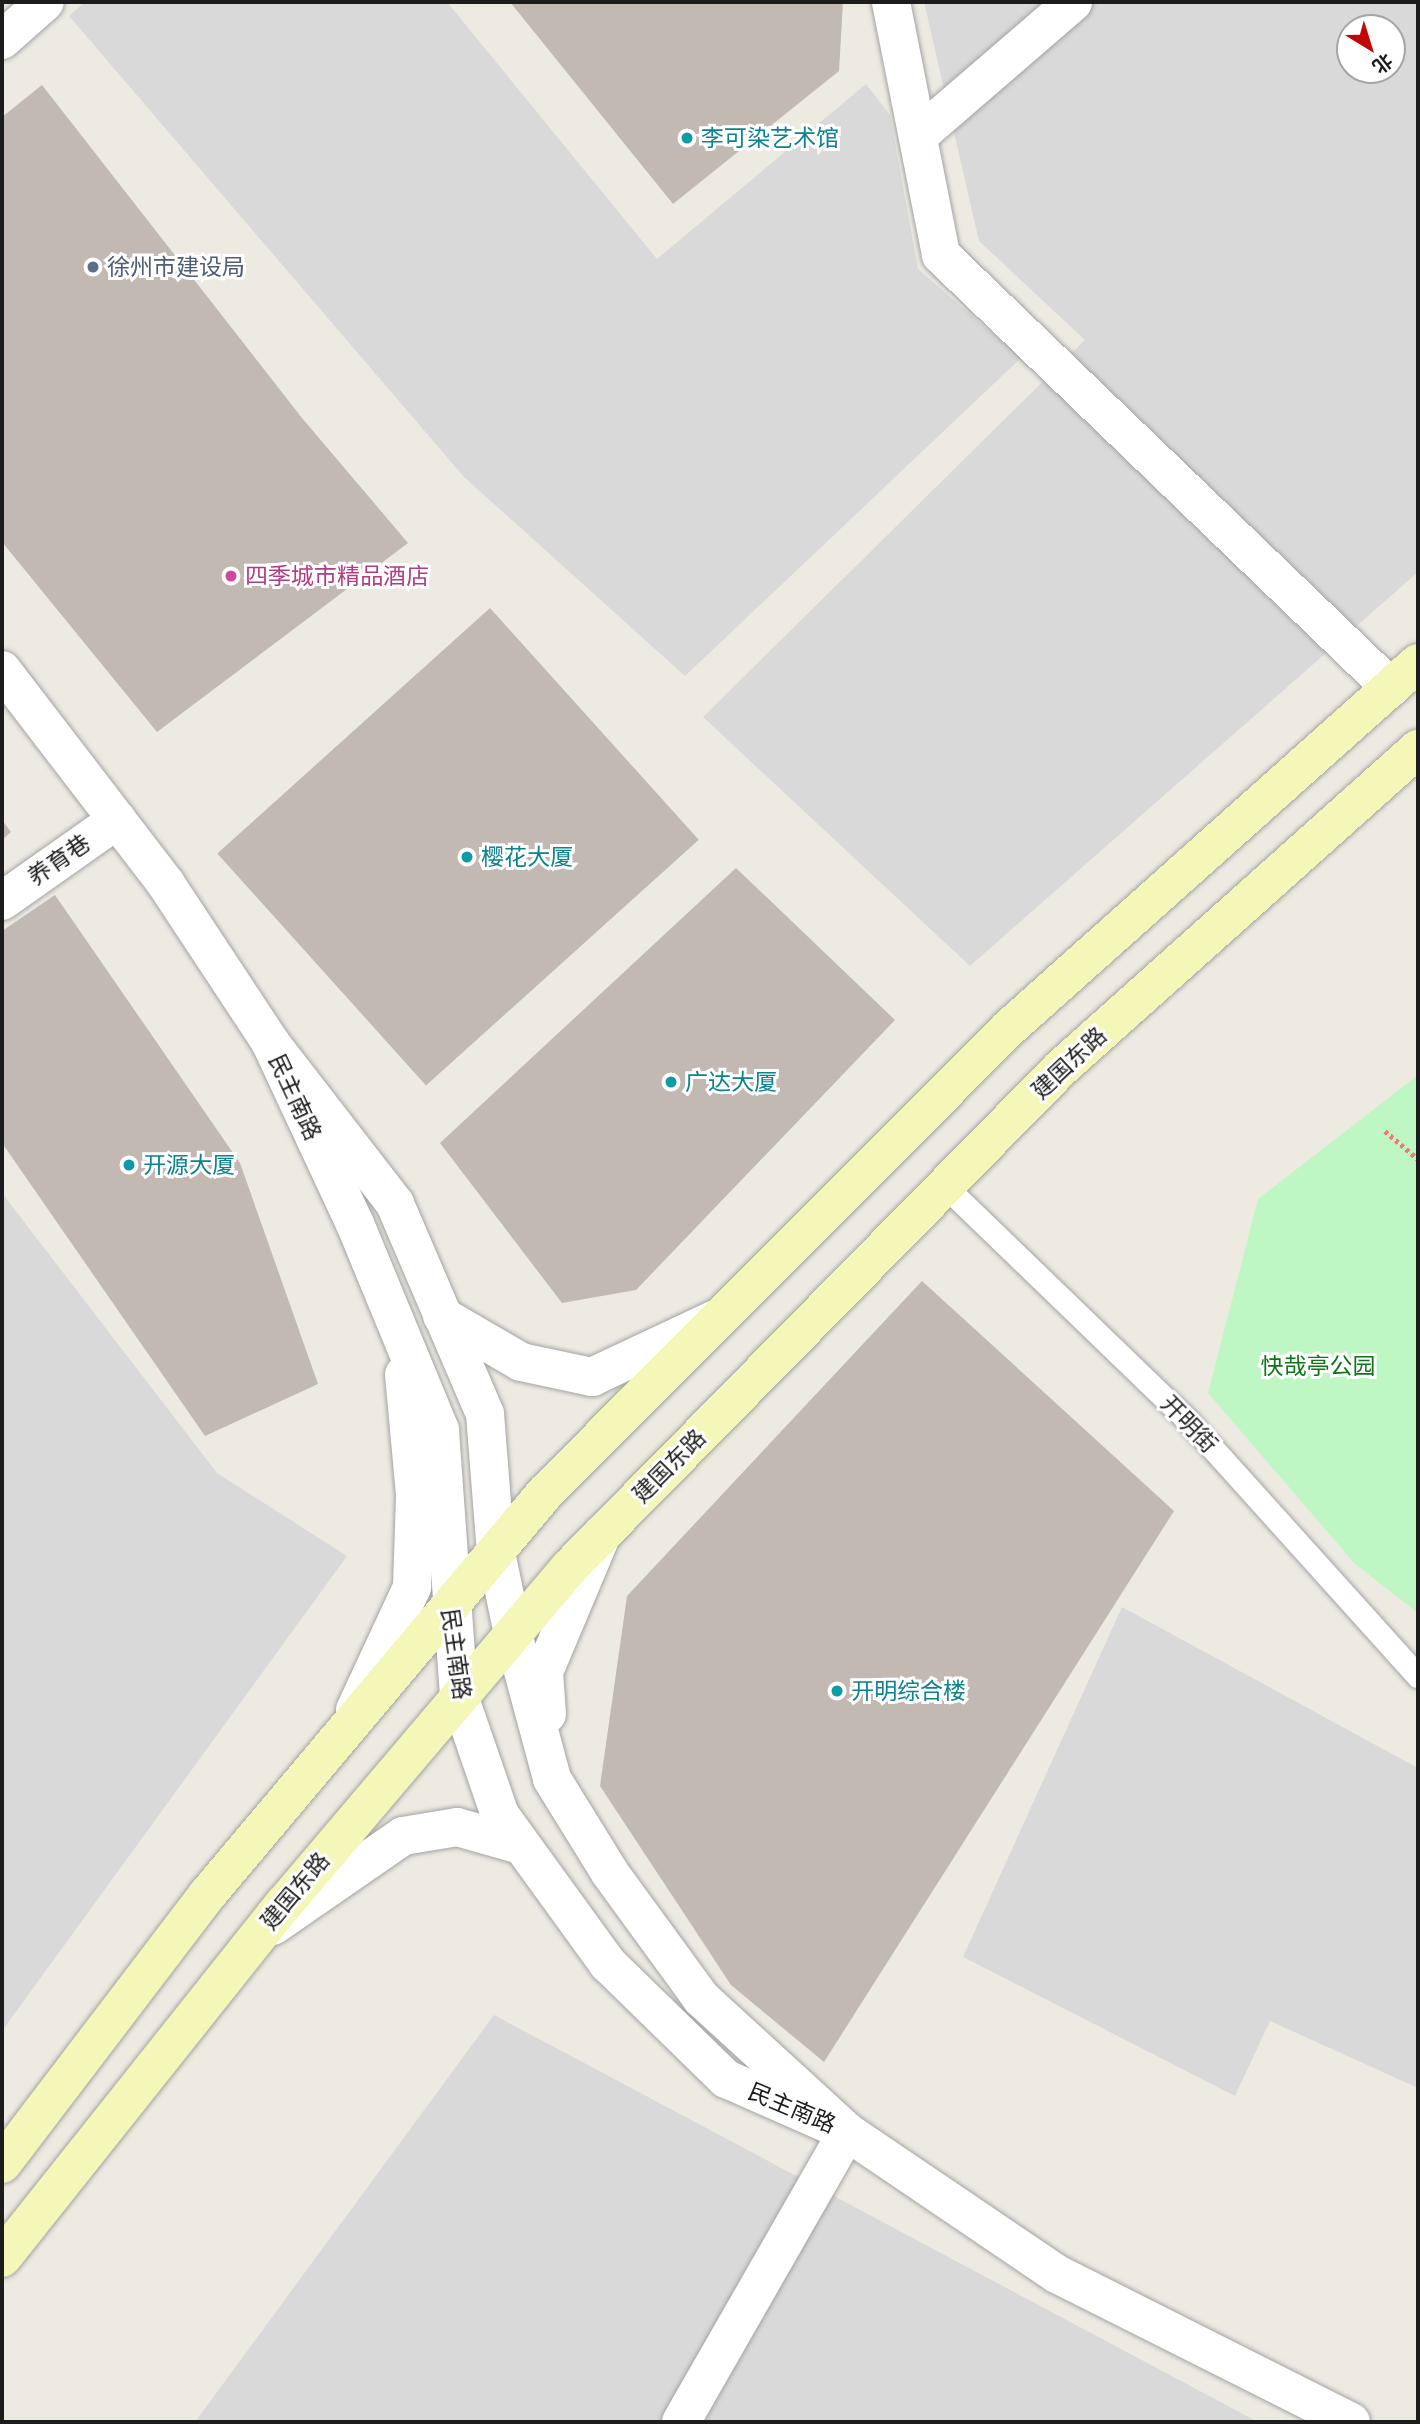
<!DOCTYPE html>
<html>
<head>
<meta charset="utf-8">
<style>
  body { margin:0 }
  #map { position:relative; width:1420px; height:2424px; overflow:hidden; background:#edeae2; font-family:Ubuntu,"Noto Sans SC",sans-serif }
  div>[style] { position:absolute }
  .residential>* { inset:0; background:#dad9d9 }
  .park>* { inset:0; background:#bff7c4 }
  .building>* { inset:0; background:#c2b9b2; transform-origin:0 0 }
  .path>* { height:4.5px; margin-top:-2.25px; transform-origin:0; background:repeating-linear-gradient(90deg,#f5796c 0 3.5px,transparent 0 7px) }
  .roads { filter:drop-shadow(0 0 2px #a3a3a3) drop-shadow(0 0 2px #a3a3a3) }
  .service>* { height:23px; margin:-11.5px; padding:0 11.5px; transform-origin:11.5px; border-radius:11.5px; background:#fff }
  .minor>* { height:38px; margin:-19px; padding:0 19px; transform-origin:19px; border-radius:19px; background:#fff }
  .tertiary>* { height:38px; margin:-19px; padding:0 19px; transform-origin:19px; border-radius:19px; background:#fff }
  .secondary>* { height:38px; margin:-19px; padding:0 19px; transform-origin:19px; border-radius:19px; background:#f4f7b7 }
  .dots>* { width:19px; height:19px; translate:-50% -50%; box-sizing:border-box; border:4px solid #fff; border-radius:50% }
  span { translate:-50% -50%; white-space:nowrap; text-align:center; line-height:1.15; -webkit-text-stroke:6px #fff; paint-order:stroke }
  .culture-label { font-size:23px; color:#0d838f }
  .left { translate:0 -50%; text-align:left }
  .service-label { font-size:23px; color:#4e5e75 }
  .hotel-label { font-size:23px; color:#b23c85 }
  .street-label { font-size:23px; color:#1c1c1c }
  .park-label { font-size:23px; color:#0f7617 }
  .frame { position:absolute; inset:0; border:4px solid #1c1c1c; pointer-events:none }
  .north { position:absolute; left:1336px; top:14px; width:70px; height:70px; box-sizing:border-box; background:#fff; border:2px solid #a4a4a4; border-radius:50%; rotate:142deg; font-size:19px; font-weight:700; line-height:28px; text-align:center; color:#1c1c1c }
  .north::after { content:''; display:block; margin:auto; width:24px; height:32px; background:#c20708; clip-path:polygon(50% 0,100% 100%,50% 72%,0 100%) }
</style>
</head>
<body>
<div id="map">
  <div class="residential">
    <div style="clip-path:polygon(85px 2px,447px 2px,657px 259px,866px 84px,890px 115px,918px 269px,1021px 358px,685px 676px,464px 477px,69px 16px)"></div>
    <div style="clip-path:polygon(evenodd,924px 2px,1418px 2px,1418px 572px,970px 966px,703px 717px,1085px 340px,979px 241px,924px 2px,1350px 28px,1392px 28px,1392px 70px,1350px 70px,1350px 28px)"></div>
    <div style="clip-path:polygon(2px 1193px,217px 1473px,347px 1556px,2px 2031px)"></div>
    <div style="clip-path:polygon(1122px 1607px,1418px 1768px,1418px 2088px,1270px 2021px,1235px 2096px,963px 1957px)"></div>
    <div style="clip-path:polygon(494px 2015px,1258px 2422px,195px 2422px)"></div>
  </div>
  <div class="park">
    <div style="clip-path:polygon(1418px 1075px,1418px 1613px,1355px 1564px,1208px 1393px,1258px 1199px)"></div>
  </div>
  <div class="building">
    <div style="clip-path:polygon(510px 2px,843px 2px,839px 71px,673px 204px)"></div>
    <div style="clip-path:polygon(42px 85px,302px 418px,408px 543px,157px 732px,2px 542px,2px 117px)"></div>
    <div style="left:490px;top:608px;width:312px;height:367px;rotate:48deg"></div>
    <div style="clip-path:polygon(2px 820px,11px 832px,2px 840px)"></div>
    <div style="clip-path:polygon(736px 868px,895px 1020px,636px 1290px,562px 1303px,440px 1143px)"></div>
    <div style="clip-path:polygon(55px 895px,240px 1163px,318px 1384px,205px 1436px,2px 1143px,2px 931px)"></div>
    <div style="clip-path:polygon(922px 1281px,1174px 1511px,824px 2062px,731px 1985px,600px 1786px,627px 1596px)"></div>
  </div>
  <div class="path">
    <div style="left:1385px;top:1131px;width:43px;rotate:40.3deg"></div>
  </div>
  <div class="roads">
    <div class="service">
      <div style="left:945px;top:1186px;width:339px;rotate:44deg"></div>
      <div style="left:1189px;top:1422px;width:342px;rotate:48deg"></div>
    </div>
    <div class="minor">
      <div style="left:891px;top:2px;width:258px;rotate:78.8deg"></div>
      <div style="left:941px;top:255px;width:624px;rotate:43.9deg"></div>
      <div style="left:2px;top:40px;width:57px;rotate:-41.5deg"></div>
      <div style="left:918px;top:136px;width:205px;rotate:-40.8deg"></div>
      <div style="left:2px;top:901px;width:141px;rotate:-35.2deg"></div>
      <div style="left:681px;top:2422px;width:334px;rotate:-60.2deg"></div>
    </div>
    <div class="tertiary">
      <div style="left:2px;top:670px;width:270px;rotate:52.5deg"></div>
      <div style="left:166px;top:884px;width:189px;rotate:56.6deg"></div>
      <div style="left:442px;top:1316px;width:91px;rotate:30.2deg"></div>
      <div style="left:521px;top:1362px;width:73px;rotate:11.9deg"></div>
      <div style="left:592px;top:1377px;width:136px;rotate:-25.2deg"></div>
      <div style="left:355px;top:1710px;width:136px;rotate:-65.1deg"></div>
      <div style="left:412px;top:1587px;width:92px;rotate:-88.1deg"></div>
      <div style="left:415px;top:1495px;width:121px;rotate:-95.2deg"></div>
      <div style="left:547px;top:1714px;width:42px;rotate:-94.1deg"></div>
      <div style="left:544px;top:1672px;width:150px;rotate:-67.2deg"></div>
      <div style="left:273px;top:1926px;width:158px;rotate:-34.7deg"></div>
      <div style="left:403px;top:1836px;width:55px;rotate:-9.5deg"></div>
      <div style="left:457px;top:1827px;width:66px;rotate:15.7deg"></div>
      <div style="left:847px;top:2132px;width:132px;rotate:-156.3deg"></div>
      <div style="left:726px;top:2079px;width:165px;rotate:-135.7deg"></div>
      <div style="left:608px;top:1964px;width:184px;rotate:-125.9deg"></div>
      <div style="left:500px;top:1815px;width:126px;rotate:-109deg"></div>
      <div style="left:459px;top:1696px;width:267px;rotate:-94.1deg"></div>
      <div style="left:440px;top:1430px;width:223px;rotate:-112.4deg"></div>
      <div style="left:355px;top:1224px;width:201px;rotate:-115deg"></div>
      <div style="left:270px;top:1042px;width:205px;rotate:52.3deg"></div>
      <div style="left:395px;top:1204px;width:228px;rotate:66.8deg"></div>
      <div style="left:485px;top:1414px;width:139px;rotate:85.5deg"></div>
      <div style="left:496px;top:1553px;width:83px;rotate:78.1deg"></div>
      <div style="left:513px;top:1634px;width:150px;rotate:74.9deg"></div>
      <div style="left:552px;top:1779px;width:110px;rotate:58.3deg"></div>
      <div style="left:610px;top:1873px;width:155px;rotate:53.9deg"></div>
      <div style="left:701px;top:1998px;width:198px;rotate:42.5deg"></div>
      <div style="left:847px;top:2132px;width:254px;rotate:34.1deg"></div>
      <div style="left:1057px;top:2274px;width:329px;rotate:26.7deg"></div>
    </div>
    <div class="secondary">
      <div style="left:2px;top:2164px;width:338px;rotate:-52.7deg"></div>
      <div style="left:207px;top:1895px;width:525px;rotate:-49.94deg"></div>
      <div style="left:545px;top:1493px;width:657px;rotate:-45.06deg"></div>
      <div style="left:1009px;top:1028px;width:548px;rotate:-41.75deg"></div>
      <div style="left:2px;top:2258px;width:453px;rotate:-51.5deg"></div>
      <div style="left:284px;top:1904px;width:441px;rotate:-49.7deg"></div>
      <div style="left:569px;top:1568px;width:701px;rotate:-45.46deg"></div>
      <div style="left:1061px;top:1068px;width:479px;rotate:-41.8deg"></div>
    </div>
  </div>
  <div class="dots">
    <div style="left:687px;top:138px;background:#0f9aa8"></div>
    <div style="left:93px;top:267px;background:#5c6f8a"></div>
    <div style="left:231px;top:576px;background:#d1479c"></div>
    <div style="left:467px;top:857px;background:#0f9aa8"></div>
    <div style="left:671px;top:1082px;background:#0f9aa8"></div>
    <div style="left:129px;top:1165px;background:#0f9aa8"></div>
    <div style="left:837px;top:1691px;background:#0f9aa8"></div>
  </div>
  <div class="culture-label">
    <span class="left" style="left:701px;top:138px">李可染艺术馆</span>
    <span class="left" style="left:481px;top:857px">樱花大厦</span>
    <span class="left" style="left:685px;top:1082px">广达大厦</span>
    <span class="left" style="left:143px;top:1165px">开源大厦</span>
    <span class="left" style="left:851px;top:1691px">开明综合楼</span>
  </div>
  <div class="service-label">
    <span class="left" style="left:107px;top:267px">徐州市建设局</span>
  </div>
  <div class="hotel-label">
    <span class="left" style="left:245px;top:576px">四季城市精品酒店</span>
  </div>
  <div class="street-label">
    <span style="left:59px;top:860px;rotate:-35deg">养育巷</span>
    <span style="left:1069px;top:1063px;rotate:-43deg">建国东路</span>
    <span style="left:295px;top:1097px;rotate:65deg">民主南路</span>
    <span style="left:1189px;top:1424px;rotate:46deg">开明街</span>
    <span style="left:669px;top:1466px;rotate:-45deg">建国东路</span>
    <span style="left:456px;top:1654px;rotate:82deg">民主南路</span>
    <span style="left:295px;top:1891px;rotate:-50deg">建国东路</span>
    <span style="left:792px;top:2108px;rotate:23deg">民主南路</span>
  </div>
  <div class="park-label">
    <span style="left:1318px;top:1366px">快哉亭公园</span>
  </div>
  <div class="frame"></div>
  <div class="north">北</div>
</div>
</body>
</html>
